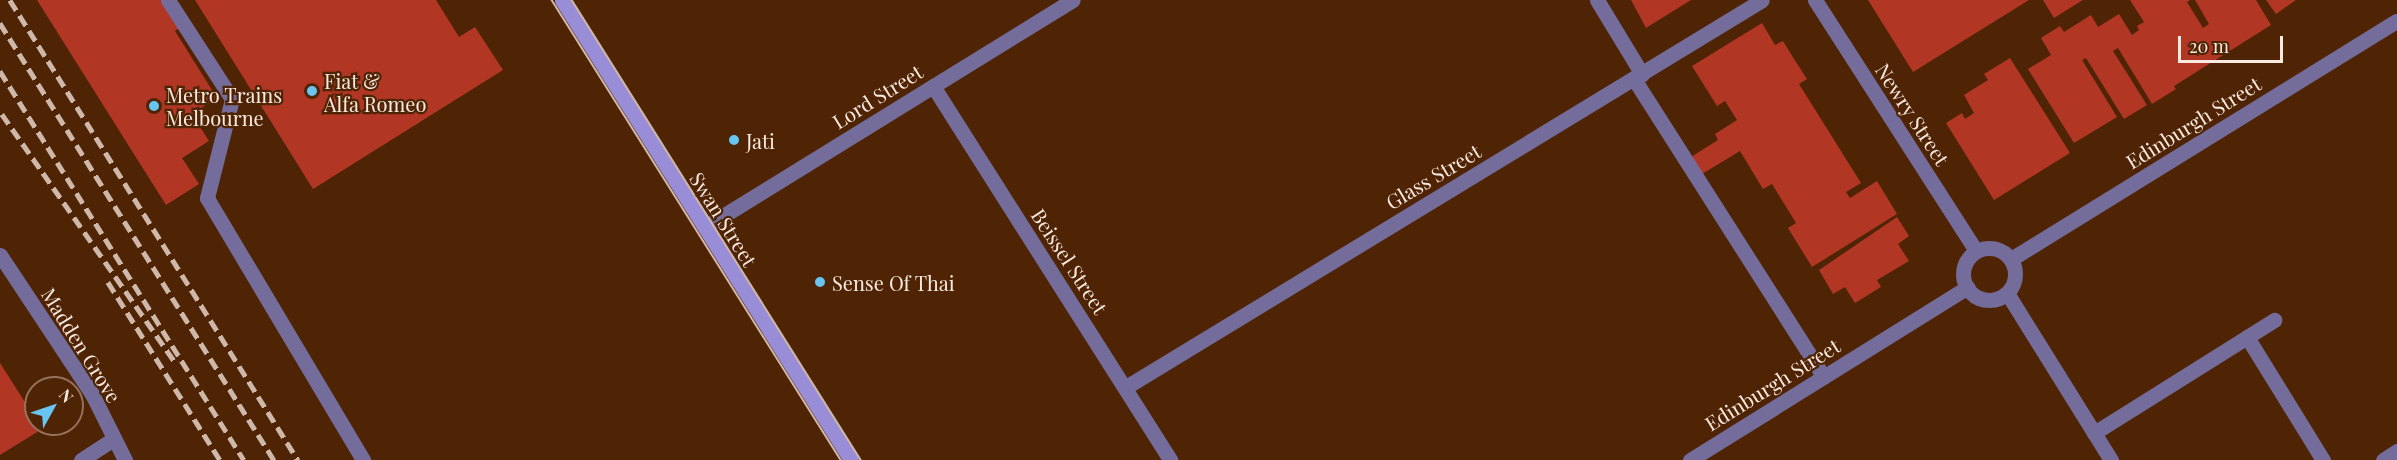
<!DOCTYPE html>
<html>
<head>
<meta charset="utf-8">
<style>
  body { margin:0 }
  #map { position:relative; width:2397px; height:460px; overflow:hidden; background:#4f2405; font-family:"Playfair Display",serif }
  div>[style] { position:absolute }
  .building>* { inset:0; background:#b13624 }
  .service>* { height:15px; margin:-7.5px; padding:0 7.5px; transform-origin:7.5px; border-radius:7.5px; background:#746d9c }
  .minor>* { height:15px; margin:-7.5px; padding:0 7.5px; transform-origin:7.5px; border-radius:7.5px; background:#746d9c }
  .minor>.ring { margin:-7.5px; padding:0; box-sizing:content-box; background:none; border:15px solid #746d9c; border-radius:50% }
  .secondary>* { height:15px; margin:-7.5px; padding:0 7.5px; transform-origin:7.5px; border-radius:7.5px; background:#9a8dd8 }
  .tram>* { height:1.5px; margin:-0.75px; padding:0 0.75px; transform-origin:0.75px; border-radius:0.75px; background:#cfb8a9 }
  .rail>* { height:4.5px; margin-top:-2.25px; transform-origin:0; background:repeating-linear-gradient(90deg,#cfb8a9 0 12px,transparent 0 18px) }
  .dots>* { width:16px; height:16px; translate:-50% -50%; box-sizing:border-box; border:3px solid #4f2405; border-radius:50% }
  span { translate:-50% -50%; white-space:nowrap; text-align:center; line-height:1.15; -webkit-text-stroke:4.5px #4f2405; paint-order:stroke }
  .poi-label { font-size:20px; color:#fbeae1 }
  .left { translate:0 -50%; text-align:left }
  .street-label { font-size:20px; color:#fbeae1 }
  .north { position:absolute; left:24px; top:376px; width:60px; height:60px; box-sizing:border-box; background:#4f2405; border:2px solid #94735d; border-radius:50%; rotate:50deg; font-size:16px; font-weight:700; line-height:24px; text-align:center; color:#fbeae1 }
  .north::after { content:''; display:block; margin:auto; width:21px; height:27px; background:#68c4f0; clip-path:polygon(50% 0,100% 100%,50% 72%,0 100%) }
  .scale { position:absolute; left:2178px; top:36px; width:105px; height:27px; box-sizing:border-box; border:3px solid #fbeae1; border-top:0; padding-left:8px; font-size:18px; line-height:21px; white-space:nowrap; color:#fbeae1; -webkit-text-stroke:4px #4f2405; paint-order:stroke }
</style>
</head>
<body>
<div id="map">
  <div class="building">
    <div style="clip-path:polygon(37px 0,165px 0,182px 26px,175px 31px,217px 98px,192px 114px,209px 141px,182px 158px,199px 184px,166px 205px)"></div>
    <div style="clip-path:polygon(195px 0,436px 0,459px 37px,475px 27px,503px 70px,313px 189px)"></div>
    <div style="clip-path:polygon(1631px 0,1691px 0,1646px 28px)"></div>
    <div style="clip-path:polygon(1868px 0,2029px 0,1913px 72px)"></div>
    <div style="clip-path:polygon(2043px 0,2083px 0,2054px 18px)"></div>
    <div style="clip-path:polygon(2130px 0,2190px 0,2187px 2px,2203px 28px,2209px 24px,2195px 0,2256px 0,2271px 25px,2174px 86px,2176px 89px,2152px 104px,2118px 48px,2113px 51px,2147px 105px,2124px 119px,2086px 58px,2082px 60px,2117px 117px,2074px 143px,2028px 69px,2051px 55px,2041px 38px,2060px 26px,2064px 32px,2091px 15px,2098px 27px,2119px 14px,2132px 35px,2139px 30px,2137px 26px,2144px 22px)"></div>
    <div style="clip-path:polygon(2266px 0,2296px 0,2276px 14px)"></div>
    <div style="clip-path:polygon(1762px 23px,1775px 45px,1783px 41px,1794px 59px,1807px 79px,1799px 84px,1861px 183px,1846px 192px,1850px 198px,1877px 181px,1897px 214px,1812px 267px,1788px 228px,1796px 223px,1772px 184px,1763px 189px,1740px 151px,1702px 174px,1691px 157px,1718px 140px,1715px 134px,1737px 120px,1725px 101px,1717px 106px,1692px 66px)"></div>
    <div style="clip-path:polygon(2010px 58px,2070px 153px,1994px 200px,1946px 123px,1962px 113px,1965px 119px,1974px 113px,1964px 95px,1988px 80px,1984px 74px)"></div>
    <div style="clip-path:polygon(1897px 217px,1909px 236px,1898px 244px,1909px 261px,1877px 280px,1881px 287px,1855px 303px,1845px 287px,1833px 294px,1819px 270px)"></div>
    <div style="clip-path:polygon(0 363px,42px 429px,0 455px)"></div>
  </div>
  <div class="service">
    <div style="left:168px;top:0;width:118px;rotate:57.1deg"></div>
    <div style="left:232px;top:99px;width:102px;rotate:104.2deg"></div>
    <div style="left:207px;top:198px;width:305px;rotate:59.2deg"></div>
    <div style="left:1597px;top:0;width:87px;rotate:58.7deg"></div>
    <div style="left:1634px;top:79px;width:353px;rotate:57.5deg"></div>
    <div style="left:2247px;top:337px;width:145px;rotate:58.3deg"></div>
    <div style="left:2094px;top:433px;width:213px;rotate:-32.1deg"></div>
  </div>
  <div class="minor">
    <div style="left:1815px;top:0;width:298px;rotate:57.3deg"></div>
    <div style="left:933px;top:86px;width:443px;rotate:57.6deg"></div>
    <div style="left:705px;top:227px;width:432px;rotate:-31.7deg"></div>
    <div class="ring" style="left:1963px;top:248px;width:37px;height:37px"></div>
    <div style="left:0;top:255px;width:167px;rotate:56.5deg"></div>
    <div style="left:92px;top:394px;width:74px;rotate:63.4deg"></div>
    <div style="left:2011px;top:259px;width:453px;rotate:-31.7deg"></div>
    <div style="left:2007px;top:293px;width:197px;rotate:58.1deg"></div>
    <div style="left:1126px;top:387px;width:744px;rotate:-31.32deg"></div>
    <div style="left:81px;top:460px;width:37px;rotate:-33deg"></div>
    <div style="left:1690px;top:460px;width:327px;rotate:-31.9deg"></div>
    <div style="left:2383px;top:460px;width:17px;rotate:-33deg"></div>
  </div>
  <div class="secondary">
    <div style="left:562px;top:0;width:543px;rotate:57.86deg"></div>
  </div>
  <div class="tram">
    <div style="left:552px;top:0;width:543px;rotate:57.86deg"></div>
    <div style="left:572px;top:0;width:543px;rotate:57.86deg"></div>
  </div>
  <div class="rail">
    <div style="left:10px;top:0;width:543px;rotate:57.95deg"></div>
    <div style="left:0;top:23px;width:516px;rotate:57.91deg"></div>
    <div style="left:0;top:71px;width:459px;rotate:57.9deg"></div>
    <div style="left:2px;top:114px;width:301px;rotate:55.1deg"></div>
    <div style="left:108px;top:282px;width:210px;rotate:57.8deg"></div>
  </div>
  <div class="dots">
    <div style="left:312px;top:91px;background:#68c4f0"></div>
    <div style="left:154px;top:106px;background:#68c4f0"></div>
    <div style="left:734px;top:140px;background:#68c4f0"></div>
    <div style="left:820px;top:282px;background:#68c4f0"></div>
  </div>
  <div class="poi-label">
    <span class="left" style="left:324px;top:92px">Fiat &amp;<br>Alfa Romeo</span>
    <span class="left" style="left:166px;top:106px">Metro Trains<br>Melbourne</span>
    <span class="left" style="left:746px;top:140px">Jati</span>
    <span class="left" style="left:832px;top:282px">Sense Of Thai</span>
  </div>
  <div class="street-label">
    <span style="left:877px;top:96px;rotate:-32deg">Lord Street</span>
    <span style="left:1913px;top:114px;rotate:57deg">Newry Street</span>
    <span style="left:2193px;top:122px;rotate:-32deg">Edinburgh Street</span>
    <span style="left:1433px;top:176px;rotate:-31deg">Glass Street</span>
    <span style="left:724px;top:219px;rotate:58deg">Swan Street</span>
    <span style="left:1070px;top:261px;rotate:57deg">Beissel Street</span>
    <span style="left:82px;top:345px;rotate:58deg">Madden Grove</span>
    <span style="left:1772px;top:384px;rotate:-32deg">Edinburgh Street</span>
  </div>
  <div class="north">N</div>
  <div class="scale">20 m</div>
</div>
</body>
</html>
